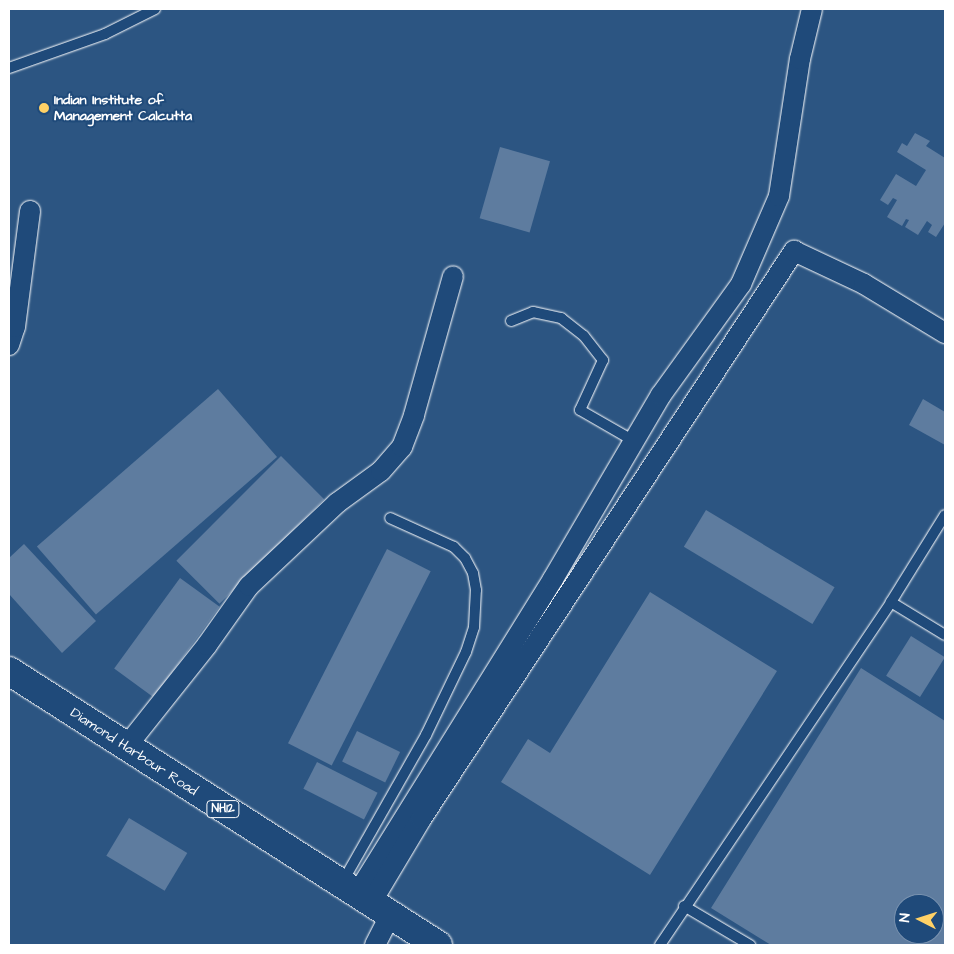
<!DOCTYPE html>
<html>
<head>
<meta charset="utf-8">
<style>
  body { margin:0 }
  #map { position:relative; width:954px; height:954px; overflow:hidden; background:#2c5582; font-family:"Architects Daughter",sans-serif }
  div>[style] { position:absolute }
  .building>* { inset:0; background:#5e7c9f; transform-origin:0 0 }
  .roads { filter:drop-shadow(0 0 1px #fff) drop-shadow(0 0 1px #fff) }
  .lane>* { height:10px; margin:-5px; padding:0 5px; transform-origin:5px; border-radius:5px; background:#1f4a7a }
  .street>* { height:20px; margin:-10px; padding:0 10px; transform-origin:10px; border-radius:10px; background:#1f4a7a }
  .highway>* { height:28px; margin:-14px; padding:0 14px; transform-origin:14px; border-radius:14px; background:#1f4a7a }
  .dots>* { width:14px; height:14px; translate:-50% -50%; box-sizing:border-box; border:2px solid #1f4a7a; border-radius:50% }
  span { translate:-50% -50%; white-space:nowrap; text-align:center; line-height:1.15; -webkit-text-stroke:4px #1f4a7a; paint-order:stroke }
  .shield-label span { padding:1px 4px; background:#1f4a7a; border:1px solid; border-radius:4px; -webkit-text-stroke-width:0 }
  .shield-label { font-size:12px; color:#fff; font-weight:700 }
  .poi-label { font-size:14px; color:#fff; font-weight:700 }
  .left { translate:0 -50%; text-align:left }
  .street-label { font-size:14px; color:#fff }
  .frame { position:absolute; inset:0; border:10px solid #fff; pointer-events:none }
  .north { position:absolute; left:894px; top:894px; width:50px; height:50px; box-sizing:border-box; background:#1f4a7a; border:1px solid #7992af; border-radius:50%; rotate:275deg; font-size:14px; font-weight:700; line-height:20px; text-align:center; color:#fff }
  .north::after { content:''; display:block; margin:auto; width:18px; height:22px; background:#ffd166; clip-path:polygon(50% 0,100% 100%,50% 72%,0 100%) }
</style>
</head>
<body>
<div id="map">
  <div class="building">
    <div style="clip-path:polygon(915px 133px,930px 141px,926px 146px,945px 158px,945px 223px,936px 237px,928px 232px,932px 225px,927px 221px,918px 235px,905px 227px,909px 220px,906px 219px,902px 226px,887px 217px,897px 200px,893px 198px,888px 205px,880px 200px,896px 174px,916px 186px,926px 170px,897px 152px,902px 143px,907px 146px)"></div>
    <div style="left:500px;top:147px;width:52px;height:74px;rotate:16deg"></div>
    <div style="left:218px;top:389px;width:90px;height:240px;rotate:49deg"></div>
    <div style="clip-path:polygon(923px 399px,945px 412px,945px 445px,909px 425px)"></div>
    <div style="left:281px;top:456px;width:61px;height:148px;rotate:45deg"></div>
    <div style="left:706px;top:510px;width:150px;height:43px;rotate:31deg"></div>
    <div style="clip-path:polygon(24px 544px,96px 621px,62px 653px,9px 594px,9px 558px)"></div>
    <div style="left:387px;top:549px;width:49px;height:218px;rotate:27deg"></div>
    <div style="left:180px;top:578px;width:49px;height:112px;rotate:36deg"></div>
    <div style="clip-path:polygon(650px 592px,777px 671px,650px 875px,501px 782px,528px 739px,550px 753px)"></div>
    <div style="left:911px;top:636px;width:40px;height:47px;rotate:32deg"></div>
    <div style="clip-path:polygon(evenodd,861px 668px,945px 721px,945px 945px,771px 945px,711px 908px,861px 668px,904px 904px,934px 904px,934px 934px,904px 934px,904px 904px)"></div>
    <div style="left:357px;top:731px;width:48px;height:34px;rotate:26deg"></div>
    <div style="left:317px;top:762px;width:68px;height:30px;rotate:27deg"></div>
    <div style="left:129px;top:818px;width:68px;height:44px;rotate:31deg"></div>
  </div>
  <div class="roads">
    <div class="lane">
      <div style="left:9px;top:68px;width:102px;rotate:-19.5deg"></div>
      <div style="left:105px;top:34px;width:56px;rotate:-26.6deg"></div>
      <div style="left:511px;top:321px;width:24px;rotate:-22deg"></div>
      <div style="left:533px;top:312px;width:29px;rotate:12deg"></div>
      <div style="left:561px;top:318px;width:29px;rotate:38deg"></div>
      <div style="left:584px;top:336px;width:31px;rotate:52deg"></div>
      <div style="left:603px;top:360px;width:55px;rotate:114.7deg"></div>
      <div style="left:580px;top:410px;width:62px;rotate:29.9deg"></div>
      <div style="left:891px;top:602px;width:63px;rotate:31.4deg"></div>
      <div style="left:342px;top:883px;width:170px;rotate:-60.4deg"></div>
      <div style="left:426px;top:735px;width:92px;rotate:-64.3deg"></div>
      <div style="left:466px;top:652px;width:26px;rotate:-72deg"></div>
      <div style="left:474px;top:627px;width:37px;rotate:-87deg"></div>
      <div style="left:476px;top:590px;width:17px;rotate:-100deg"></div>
      <div style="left:473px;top:573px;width:17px;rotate:-118deg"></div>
      <div style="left:465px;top:558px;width:16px;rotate:-135deg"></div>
      <div style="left:454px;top:547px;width:70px;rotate:-155.6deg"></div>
      <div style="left:684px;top:906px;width:77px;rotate:30.6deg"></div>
      <div style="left:660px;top:945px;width:414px;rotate:-56deg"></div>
      <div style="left:891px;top:602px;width:102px;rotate:-58.2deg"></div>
    </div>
    <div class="street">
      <div style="left:9px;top:345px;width:19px;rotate:-72deg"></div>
      <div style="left:15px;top:327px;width:117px;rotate:-82.6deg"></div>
      <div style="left:126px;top:747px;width:130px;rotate:-51.5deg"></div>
      <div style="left:207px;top:645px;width:72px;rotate:-54.6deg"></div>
      <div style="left:249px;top:586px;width:121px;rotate:-43.3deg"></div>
      <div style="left:337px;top:503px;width:54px;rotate:-36deg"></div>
      <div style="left:381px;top:471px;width:32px;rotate:-49deg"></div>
      <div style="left:402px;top:447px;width:34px;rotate:-69deg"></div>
      <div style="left:414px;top:415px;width:144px;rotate:-74.3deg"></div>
      <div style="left:357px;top:894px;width:371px;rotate:-58.1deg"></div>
      <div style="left:553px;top:579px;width:213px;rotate:-59.6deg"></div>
      <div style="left:661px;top:395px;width:137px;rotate:-54.2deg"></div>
      <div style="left:741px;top:284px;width:96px;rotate:-66.6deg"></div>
      <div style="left:779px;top:196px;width:139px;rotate:-81.3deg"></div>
      <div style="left:800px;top:59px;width:51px;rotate:-76.5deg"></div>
      <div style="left:371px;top:903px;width:98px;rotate:-59.2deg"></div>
      <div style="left:421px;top:819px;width:680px;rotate:-56.71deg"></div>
      <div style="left:794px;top:251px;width:77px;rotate:25.2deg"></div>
      <div style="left:864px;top:284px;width:95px;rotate:31.2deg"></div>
      <div style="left:375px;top:945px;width:34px;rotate:-63deg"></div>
    </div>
    <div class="highway">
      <div style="left:9px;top:671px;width:509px;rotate:32.57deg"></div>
    </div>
  </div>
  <div class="dots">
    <div style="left:44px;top:108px;background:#ffd166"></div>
  </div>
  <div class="shield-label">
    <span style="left:223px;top:809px">NH12</span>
  </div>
  <div class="poi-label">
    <span class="left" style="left:54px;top:108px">Indian Institute of<br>Management Calcutta</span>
  </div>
  <div class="street-label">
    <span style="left:134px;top:752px;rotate:33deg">Diamond Harbour Road</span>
  </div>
  <div class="frame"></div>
  <div class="north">N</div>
</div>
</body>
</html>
